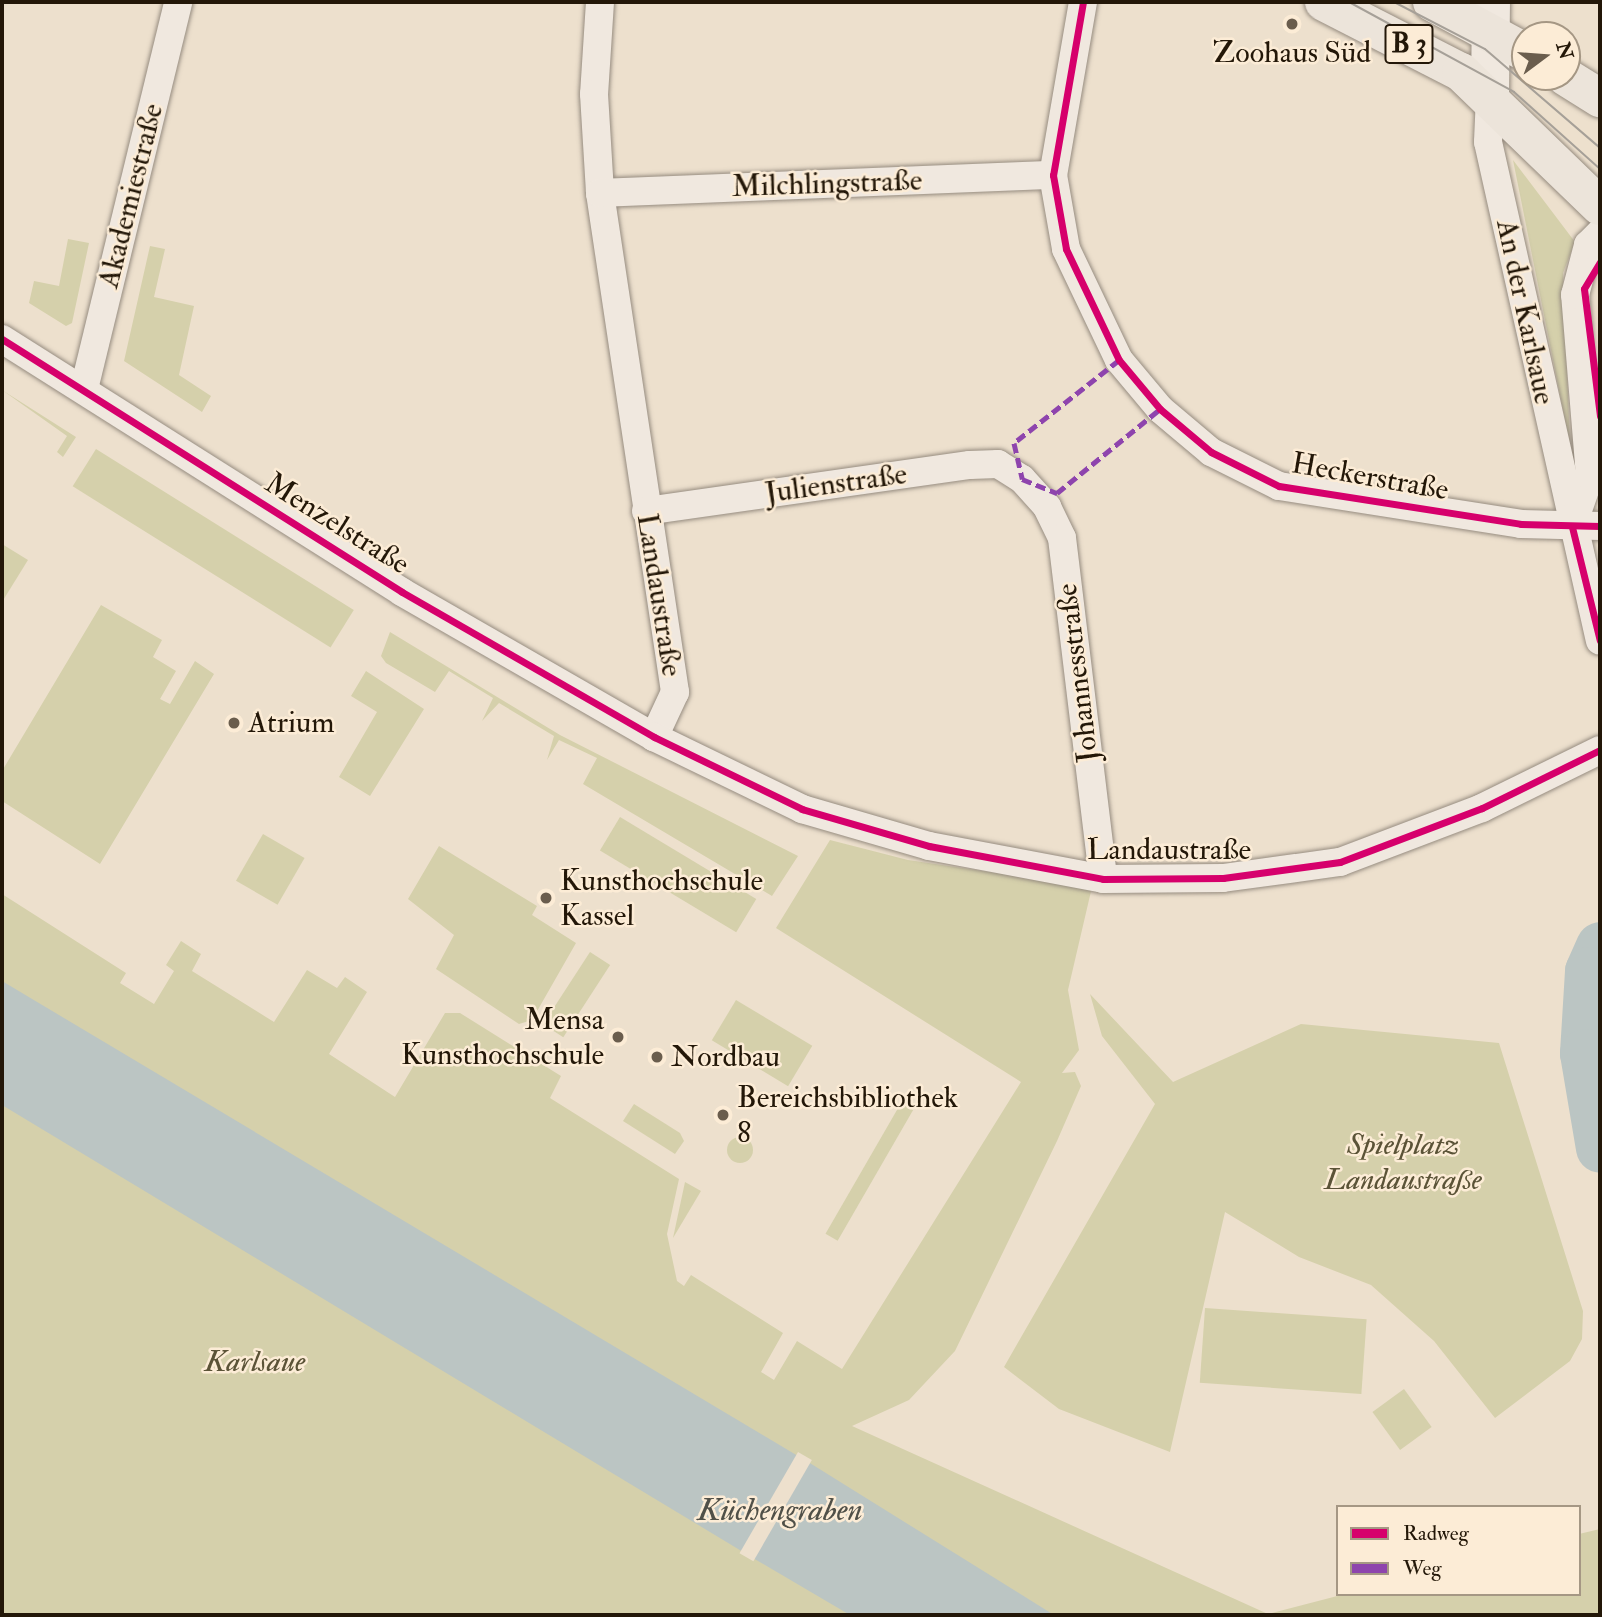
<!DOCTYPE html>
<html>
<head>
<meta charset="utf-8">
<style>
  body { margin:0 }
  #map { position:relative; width:1602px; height:1617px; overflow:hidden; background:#ede0cd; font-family:"IM FELL Double Pica",serif }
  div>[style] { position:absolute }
  .green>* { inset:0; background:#d5d0ab; transform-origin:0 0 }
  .round { border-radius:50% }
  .water>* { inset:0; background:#bbc5c3 }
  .pier>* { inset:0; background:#ede0cd; transform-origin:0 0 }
  .river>* { height:49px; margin:-24.5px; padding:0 24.5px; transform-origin:24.5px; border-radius:24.5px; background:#bbc5c3 }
  .roads { filter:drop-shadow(0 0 2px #968c80) drop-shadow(0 0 2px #968c80) }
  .street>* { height:28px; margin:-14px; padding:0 14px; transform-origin:14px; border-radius:14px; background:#f0e8df }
  .secondary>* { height:38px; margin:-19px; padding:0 19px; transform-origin:19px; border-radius:19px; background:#f0e8df }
  .primary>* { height:38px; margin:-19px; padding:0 19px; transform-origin:19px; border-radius:19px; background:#ece4da }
  .tram>* { height:2px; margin:-1px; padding:0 1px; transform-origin:1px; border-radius:1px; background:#a6a098 }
  .quiet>* { height:5px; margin-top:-2.5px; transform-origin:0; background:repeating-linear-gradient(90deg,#8e44ad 0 10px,transparent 0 15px) }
  .cycleway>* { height:7px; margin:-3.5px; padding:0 3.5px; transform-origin:3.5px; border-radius:3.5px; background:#d6006c }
  .dots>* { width:19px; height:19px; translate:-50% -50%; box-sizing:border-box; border:4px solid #fcecd6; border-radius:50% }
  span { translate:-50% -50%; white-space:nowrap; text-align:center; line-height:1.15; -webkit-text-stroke:5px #fcecd6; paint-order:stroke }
  .shield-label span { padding:2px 5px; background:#fcecd6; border:2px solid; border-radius:5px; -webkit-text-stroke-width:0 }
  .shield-label { font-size:28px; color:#231708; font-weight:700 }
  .poi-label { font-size:30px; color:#231708 }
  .left { translate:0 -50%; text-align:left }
  .right { translate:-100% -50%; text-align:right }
  .street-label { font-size:30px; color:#231708 }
  .park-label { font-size:30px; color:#5b5337; font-style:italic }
  .water-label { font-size:32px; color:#505048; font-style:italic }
  .frame { position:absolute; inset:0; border:4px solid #231708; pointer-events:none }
  .legend { position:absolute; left:1336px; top:1505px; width:245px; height:91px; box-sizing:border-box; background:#fcecd6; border:2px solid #a59784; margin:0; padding:9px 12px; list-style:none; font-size:21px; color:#231708 }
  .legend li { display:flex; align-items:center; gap:14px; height:35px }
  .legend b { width:35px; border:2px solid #a59784 }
  .north { position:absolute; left:1511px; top:21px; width:70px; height:70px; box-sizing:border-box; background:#fcecd6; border:2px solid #a59784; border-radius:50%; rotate:74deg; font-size:19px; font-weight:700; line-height:28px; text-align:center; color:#231708 }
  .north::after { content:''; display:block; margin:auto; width:24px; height:32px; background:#6a5d4d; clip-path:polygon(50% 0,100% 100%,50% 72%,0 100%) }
</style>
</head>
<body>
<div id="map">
  <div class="green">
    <div style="clip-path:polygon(1513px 160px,1575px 242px,1563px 273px,1570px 445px)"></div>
    <div style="clip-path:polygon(68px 239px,89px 243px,72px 323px,66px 326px,29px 303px,34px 281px,59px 286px)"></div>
    <div style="clip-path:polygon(150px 246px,165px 249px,154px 297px,194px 306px,179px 375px,211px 396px,202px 412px,124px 361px)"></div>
    <div style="clip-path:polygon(2px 390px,76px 437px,63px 457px,57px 452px,67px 436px)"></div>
    <div style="left:96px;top:449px;width:304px;height:44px;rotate:32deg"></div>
    <div style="clip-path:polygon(2px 544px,28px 560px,2px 602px)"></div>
    <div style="clip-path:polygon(101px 605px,162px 640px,153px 657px,176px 671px,160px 699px,170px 704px,195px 661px,214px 674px,100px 864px,2px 801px,2px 771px)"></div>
    <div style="clip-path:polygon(390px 632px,560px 735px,798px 856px,772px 896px,583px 784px,597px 758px,559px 740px,547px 760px,554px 736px,499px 703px,482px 721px,493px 698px,449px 671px,435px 692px,386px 663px,381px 656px)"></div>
    <div style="clip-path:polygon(366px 671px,424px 709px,370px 796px,339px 777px,377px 712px,351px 696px)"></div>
    <div style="left:620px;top:817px;width:159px;height:39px;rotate:31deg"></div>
    <div style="left:263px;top:834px;width:48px;height:54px;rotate:30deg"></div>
    <div style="clip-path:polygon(830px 840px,908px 860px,1092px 887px,1068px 990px,1079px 1050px,1062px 1073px,1075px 1072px,1081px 1086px,1057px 1141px,955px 1351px,909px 1400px,852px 1426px,1268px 1614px,1345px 1594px,1579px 1594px,1579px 1534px,1600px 1529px,1600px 1615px,2px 1615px,2px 894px,126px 973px,120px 983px,154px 1004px,174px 971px,166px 965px,181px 941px,201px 954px,192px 971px,274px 1022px,307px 970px,337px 988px,345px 977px,367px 992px,329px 1054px,395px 1097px,445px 1013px,460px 1013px,561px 1076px,550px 1098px,679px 1179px,667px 1234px,677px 1281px,684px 1286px,691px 1275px,783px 1333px,761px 1372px,774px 1380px,797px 1341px,842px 1369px,1021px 1082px,776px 928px)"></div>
    <div style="clip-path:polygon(439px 846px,537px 906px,532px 915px,576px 943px,532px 1020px,519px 1024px,436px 969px,454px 935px,408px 899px)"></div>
    <div style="left:590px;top:952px;width:24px;height:86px;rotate:33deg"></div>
    <div style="clip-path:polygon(1090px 994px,1173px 1082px,1301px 1024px,1499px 1043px,1583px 1311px,1582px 1339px,1570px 1361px,1495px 1418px,1434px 1341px,1371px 1285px,1299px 1257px,1225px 1212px,1170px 1452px,1059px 1409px,1004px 1367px,1155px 1104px,1102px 1036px)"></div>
    <div style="left:736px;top:1000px;width:89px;height:47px;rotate:31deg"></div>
    <div style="left:901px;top:1103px;width:14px;height:151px;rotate:30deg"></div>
    <div style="clip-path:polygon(634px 1104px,680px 1133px,684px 1141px,675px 1154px,623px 1121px)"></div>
    <div class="round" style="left:727px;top:1137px;width:26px;height:26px"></div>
    <div style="clip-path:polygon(685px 1182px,701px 1191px,673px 1238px)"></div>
    <div style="left:1205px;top:1308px;width:162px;height:75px;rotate:4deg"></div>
    <div style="left:1404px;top:1389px;width:47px;height:39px;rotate:54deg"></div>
  </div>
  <div class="water">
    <div style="clip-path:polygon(2px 981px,813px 1465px,1054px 1615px,850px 1615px,758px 1561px,2px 1105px)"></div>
  </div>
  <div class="pier">
    <div style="left:798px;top:1452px;width:16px;height:117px;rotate:30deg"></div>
  </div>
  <div class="river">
    <div style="left:1600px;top:946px;width:27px;rotate:114deg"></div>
    <div style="left:1589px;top:971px;width:82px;rotate:93.5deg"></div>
    <div style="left:1584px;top:1053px;width:96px;rotate:80.4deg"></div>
  </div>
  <div class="roads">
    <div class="street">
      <div style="left:600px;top:2px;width:92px;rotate:93.7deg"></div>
      <div style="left:594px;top:94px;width:99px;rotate:86.5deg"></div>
      <div style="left:600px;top:193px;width:505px;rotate:81.45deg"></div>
      <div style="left:675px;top:692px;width:50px;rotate:115deg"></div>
      <div style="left:1083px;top:2px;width:176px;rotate:99.8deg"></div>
      <div style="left:1053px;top:175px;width:75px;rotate:80deg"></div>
      <div style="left:1066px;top:249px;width:123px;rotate:64.5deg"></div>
      <div style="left:1119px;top:360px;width:64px;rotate:50.1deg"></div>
      <div style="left:1160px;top:409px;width:67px;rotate:40.1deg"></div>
      <div style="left:1211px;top:452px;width:76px;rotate:26.6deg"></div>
      <div style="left:1279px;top:486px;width:245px;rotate:8.9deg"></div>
      <div style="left:1521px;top:524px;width:79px;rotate:1.5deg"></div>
      <div style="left:1490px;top:96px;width:46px;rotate:92.5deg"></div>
      <div style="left:1488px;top:142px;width:511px;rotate:77.35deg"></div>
      <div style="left:600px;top:193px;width:453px;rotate:-2.3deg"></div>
      <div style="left:2px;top:339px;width:473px;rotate:32.3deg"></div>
      <div style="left:402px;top:592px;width:291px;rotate:29.9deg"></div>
      <div style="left:654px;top:737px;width:165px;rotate:25.9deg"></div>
      <div style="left:802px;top:809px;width:132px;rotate:16.2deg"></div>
      <div style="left:929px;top:846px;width:177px;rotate:10.7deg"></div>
      <div style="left:1103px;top:879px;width:120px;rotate:-0.5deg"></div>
      <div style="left:1223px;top:878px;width:118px;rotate:-7.8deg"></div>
      <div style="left:1340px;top:862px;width:152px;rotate:-20.8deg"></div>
      <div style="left:1482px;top:808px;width:131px;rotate:-26.2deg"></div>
      <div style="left:84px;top:389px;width:398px;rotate:-76.3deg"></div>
      <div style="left:646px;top:511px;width:327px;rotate:-8.1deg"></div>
      <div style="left:970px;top:465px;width:28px;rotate:-2deg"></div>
      <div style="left:998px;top:464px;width:28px;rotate:32deg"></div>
      <div style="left:1022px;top:479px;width:38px;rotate:48deg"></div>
      <div style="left:1047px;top:507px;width:34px;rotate:64deg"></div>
      <div style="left:1062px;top:538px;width:343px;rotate:83.1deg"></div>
      <div style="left:1572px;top:527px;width:54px;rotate:-70.6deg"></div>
      <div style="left:1590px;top:476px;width:182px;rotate:-94.7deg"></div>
      <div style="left:1575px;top:295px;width:52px;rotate:-75.4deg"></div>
      <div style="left:1588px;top:245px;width:17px;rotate:-45deg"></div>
    </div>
    <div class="secondary">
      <div style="left:1490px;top:96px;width:94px;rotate:-89.4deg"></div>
    </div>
    <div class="primary">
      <div style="left:1324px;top:2px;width:154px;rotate:27.1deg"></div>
      <div style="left:1461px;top:72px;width:193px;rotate:44deg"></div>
      <div style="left:1432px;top:2px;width:106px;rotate:28.3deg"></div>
      <div style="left:1566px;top:77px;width:40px;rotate:32deg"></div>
    </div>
  </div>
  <div class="tram">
    <div style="left:1349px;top:2px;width:188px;rotate:28.6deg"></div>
    <div style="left:1514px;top:92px;width:115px;rotate:41.8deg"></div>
    <div style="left:1394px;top:2px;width:102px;rotate:27.3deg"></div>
    <div style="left:1485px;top:49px;width:152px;rotate:40.7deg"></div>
  </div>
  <div class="quiet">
    <div style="left:1119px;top:360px;width:134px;rotate:141.7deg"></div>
    <div style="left:1014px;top:443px;width:37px;rotate:77deg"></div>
    <div style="left:1022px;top:479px;width:38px;rotate:22deg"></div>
    <div style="left:1057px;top:493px;width:133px;rotate:-39.2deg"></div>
  </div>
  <div class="cycleway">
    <div style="left:1083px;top:2px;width:176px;rotate:99.8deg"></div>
    <div style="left:1053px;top:175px;width:75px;rotate:80deg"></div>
    <div style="left:1066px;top:249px;width:123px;rotate:64.5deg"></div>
    <div style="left:1119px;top:360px;width:64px;rotate:50.1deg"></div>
    <div style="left:1160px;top:409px;width:67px;rotate:40.1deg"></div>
    <div style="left:1211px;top:452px;width:76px;rotate:26.6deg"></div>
    <div style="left:1279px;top:486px;width:245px;rotate:8.9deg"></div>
    <div style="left:1521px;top:524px;width:79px;rotate:1.5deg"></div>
    <div style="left:1600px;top:262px;width:31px;rotate:121deg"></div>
    <div style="left:1584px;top:289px;width:128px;rotate:82.8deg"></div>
    <div style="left:2px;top:339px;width:473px;rotate:32.3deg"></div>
    <div style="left:402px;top:592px;width:291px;rotate:29.9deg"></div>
    <div style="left:654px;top:737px;width:165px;rotate:25.9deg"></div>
    <div style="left:802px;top:809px;width:132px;rotate:16.2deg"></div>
    <div style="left:929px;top:846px;width:177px;rotate:10.7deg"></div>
    <div style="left:1103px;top:879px;width:120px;rotate:-0.5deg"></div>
    <div style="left:1223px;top:878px;width:118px;rotate:-7.8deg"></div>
    <div style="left:1340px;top:862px;width:152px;rotate:-20.8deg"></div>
    <div style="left:1482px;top:808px;width:131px;rotate:-26.2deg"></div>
    <div style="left:1572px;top:527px;width:117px;rotate:76.2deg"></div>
  </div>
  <div class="dots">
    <div style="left:1292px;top:24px;background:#6a5d4d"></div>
    <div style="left:234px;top:723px;background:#6a5d4d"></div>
    <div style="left:546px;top:898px;background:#6a5d4d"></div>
    <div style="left:618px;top:1037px;background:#6a5d4d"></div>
    <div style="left:657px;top:1057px;background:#6a5d4d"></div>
    <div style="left:723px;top:1115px;background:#6a5d4d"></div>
  </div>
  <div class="shield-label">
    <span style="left:1409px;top:44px">B 3</span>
  </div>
  <div class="poi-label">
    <span style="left:1292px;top:53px">Zoohaus Süd</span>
    <span class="left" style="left:248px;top:723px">Atrium</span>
    <span class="left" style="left:560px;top:898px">Kunsthochschule<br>Kassel</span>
    <span class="right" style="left:604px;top:1037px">Mensa<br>Kunsthochschule</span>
    <span class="left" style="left:671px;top:1057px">Nordbau</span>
    <span class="left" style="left:737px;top:1115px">Bereichsbibliothek<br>8</span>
  </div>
  <div class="street-label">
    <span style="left:827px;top:184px;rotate:-2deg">Milchlingstraße</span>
    <span style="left:131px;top:196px;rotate:-76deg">Akademiestraße</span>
    <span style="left:1525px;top:312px;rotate:78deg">An der Karlsaue</span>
    <span style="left:1370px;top:477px;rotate:10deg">Heckerstraße</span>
    <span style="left:836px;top:484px;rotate:-8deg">Julienstraße</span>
    <span style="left:337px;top:524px;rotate:32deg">Menzelstraße</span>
    <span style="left:659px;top:595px;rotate:81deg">Landaustraße</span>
    <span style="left:1078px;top:673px;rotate:-97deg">Johannesstraße</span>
    <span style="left:1169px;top:850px">Landaustraße</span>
  </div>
  <div class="park-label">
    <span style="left:1403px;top:1162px">Spielplatz<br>Landaustraße</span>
    <span style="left:255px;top:1362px">Karlsaue</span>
  </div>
  <div class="water-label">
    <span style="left:780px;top:1510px">Küchengraben</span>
  </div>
  <div class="frame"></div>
  <ul class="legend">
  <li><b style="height:9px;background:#d6006c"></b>Radweg</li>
  <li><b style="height:9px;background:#8e44ad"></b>Weg</li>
  </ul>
  <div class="north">N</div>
</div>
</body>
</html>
